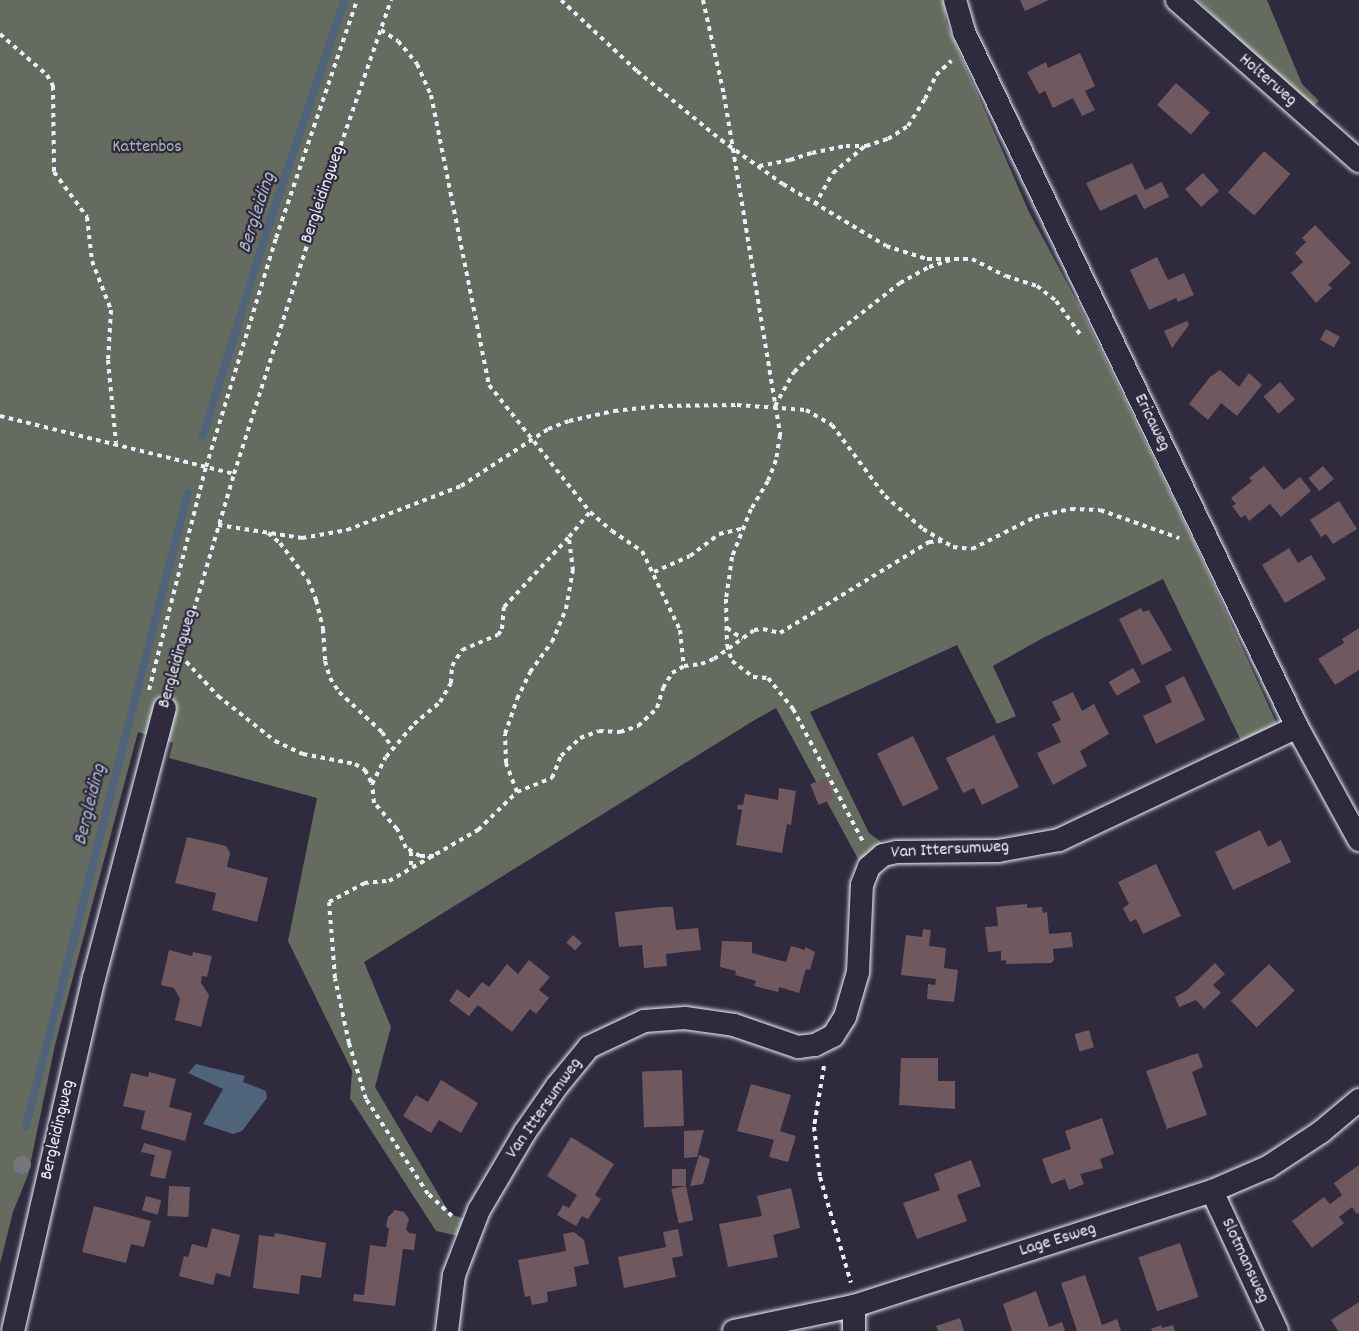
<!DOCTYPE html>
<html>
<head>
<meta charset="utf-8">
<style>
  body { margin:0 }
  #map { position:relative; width:1359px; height:1331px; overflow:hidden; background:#2f2a3d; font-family:Dekko,sans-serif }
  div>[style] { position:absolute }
  .green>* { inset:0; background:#656b5e }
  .water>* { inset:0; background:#4f647a }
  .stream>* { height:8px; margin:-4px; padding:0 4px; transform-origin:4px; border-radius:4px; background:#4f647a }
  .building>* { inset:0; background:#6f595e; transform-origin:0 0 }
  .path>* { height:4px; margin-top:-2px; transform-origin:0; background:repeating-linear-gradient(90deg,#e8f1f8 0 4.5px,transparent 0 9px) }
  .roads { filter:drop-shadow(0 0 2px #e8f1f8) drop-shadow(0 0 2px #e8f1f8) }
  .minor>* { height:22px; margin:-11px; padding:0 11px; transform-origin:11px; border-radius:11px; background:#2f2a3d }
  .trees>* { width:18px; height:18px; margin:-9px; border-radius:50%; background:#74767e }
  span { translate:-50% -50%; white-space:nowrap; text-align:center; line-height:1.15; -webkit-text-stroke:4.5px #2f2a3d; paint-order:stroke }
  .street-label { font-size:18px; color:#e8f1f8 }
  .park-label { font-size:18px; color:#adb5b3 }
  .water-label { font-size:20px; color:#abb9c6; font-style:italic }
</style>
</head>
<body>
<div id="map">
  <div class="green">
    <div style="clip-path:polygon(0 0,944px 0,946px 22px,1029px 212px,1082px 311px,1196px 546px,1280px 731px,1245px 749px,1163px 579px,1043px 638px,993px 666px,1016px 716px,997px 724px,957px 645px,810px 712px,869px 833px,889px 848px,863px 868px,776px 708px,753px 721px,364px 962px,391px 1027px,375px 1087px,450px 1214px,471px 1221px,463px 1237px,436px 1231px,350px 1098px,352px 1071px,288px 941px,317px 798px,169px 758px,173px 743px,138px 732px,55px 1045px,28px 1175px,13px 1212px,0 1264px)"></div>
    <div style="clip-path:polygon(1197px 0,1267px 0,1302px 84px,1319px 101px,1311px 108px)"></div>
  </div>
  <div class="water">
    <div style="clip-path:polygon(196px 1064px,245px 1076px,243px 1082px,266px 1091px,267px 1098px,242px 1131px,233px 1134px,203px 1124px,223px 1089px,188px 1073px)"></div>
  </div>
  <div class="stream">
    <div style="left:203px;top:436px;width:225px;rotate:-72.7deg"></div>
    <div style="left:270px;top:221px;width:233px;rotate:-71.3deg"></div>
    <div style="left:26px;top:1126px;width:654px;rotate:-75.67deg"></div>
  </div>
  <div class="building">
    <div style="clip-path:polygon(1020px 0,1049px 0,1025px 11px)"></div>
    <div style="clip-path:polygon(1080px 53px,1095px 86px,1085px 91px,1095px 110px,1082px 116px,1073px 98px,1053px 108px,1045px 91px,1039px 94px,1027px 72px,1046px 62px,1048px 68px)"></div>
    <div style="left:1176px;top:83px;width:45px;height:29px;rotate:41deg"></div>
    <div style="left:1264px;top:151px;width:35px;height:55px;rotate:41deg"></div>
    <div style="clip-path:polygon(1132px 163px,1145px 190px,1162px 182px,1169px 197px,1144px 209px,1136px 194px,1100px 211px,1086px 183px)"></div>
    <div style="left:1203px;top:173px;width:24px;height:24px;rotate:48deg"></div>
    <div style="clip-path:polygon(1315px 225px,1351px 263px,1328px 285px,1332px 288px,1316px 303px,1291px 273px,1303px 262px,1295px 253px,1306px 242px,1302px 238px)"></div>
    <div style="clip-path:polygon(1157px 257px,1168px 280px,1184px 273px,1194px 295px,1178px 302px,1176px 298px,1149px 310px,1130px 270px)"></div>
    <div style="clip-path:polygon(1187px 321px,1189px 325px,1172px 348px,1164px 331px)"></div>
    <div style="left:1326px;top:329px;width:16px;height:12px;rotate:30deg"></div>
    <div style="clip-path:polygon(1220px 370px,1239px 387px,1249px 373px,1262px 385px,1237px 416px,1221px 403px,1208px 420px,1189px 404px,1210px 377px)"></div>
    <div style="left:1280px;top:382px;width:23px;height:22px;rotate:49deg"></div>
    <div style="clip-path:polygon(1264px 466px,1284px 490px,1300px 477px,1311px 491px,1281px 517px,1270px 504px,1249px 521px,1245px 515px,1241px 518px,1232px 506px,1236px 504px,1231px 498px,1252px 481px,1249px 478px)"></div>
    <div style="left:1323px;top:466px;width:17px;height:19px;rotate:50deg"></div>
    <div style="clip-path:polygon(1339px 501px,1357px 529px,1333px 544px,1326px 534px,1321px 537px,1310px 520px)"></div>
    <div style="clip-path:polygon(1289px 548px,1298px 563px,1311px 555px,1326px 579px,1285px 603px,1262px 565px)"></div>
    <div style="clip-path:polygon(1141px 608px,1143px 612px,1149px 610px,1172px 650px,1142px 665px,1119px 619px)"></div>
    <div style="clip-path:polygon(1359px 628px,1359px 670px,1335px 685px,1318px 659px,1344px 643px,1342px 639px)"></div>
    <div style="left:1133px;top:668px;width:16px;height:28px;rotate:60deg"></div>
    <div style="clip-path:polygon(1184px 676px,1205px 720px,1156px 744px,1143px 716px,1172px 702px,1165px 686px)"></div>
    <div style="clip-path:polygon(1073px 692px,1082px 711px,1094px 704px,1109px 734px,1080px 751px,1087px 766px,1053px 785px,1037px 753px,1061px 742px,1052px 724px,1061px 720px,1052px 702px)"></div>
    <div style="clip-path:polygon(994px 735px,1019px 787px,982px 805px,974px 788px,963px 793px,946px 758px)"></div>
    <div style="left:913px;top:736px;width:59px;height:40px;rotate:64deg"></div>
    <div style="left:826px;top:778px;width:22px;height:17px;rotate:68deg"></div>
    <div style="clip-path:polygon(779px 788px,796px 791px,791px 825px,787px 824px,782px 853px,736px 845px,742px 810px,737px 809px,738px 805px,743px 805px,745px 794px,778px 800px)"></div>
    <div style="clip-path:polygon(1260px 830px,1268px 847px,1281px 840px,1291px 862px,1233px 890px,1215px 852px)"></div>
    <div style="clip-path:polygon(187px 837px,226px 846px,230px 853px,227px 867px,268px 878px,257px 922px,212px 910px,216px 893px,175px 883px)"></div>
    <div style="clip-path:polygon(1156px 864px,1181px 916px,1143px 934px,1136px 919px,1130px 922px,1123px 908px,1129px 904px,1118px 882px)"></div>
    <div style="clip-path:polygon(1027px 904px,1027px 908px,1042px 907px,1043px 913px,1047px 912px,1049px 934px,1071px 932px,1073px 947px,1053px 949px,1054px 960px,1051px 963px,1006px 964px,1006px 960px,1001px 961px,1001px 951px,988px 952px,985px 927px,998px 926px,996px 907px)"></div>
    <div style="clip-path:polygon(660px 907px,673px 907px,676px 930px,698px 928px,701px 950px,666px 954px,667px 966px,644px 968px,642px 945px,619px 947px,615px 912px)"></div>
    <div style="clip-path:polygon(923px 929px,931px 930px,929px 946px,946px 948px,944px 968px,958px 970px,954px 1002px,927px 999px,928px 984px,935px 985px,936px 979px,901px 975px,906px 935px,922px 937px)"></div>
    <div style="left:573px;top:935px;width:12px;height:10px;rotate:42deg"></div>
    <div style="clip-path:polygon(722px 941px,752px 942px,752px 953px,786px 962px,791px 946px,805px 950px,805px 947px,815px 952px,810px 970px,806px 969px,799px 993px,779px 987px,778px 992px,754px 986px,756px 981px,735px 975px,736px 971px,720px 967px)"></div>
    <div style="clip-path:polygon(169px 950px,192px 956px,193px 952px,212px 956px,207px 977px,202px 976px,201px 983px,209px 995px,201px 1027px,175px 1020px,180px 999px,174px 988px,161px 985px)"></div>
    <div style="clip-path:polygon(529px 960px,550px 977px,539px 990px,549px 998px,536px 1014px,530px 1009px,512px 1032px,478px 1005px,469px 1016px,449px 1001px,457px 989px,469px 998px,482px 982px,489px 987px,507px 964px,518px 974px)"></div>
    <div style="clip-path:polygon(1215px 963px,1225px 974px,1213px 985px,1221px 993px,1204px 1009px,1196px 1000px,1179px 1007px,1175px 997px,1186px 991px)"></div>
    <div style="left:1269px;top:964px;width:37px;height:53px;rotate:46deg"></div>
    <div style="left:1089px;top:1030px;width:18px;height:15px;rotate:74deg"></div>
    <div style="clip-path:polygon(1198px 1053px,1203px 1067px,1192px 1072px,1207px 1115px,1167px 1129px,1146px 1071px)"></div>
    <div style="clip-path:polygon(901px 1058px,938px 1058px,938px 1081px,955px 1081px,955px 1109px,899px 1105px)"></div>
    <div style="left:682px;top:1070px;width:56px;height:40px;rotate:88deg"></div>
    <div style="clip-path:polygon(149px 1072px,176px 1079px,169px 1107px,192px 1113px,185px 1141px,141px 1129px,145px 1111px,123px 1106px,131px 1073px,148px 1077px)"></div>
    <div style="clip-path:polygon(441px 1080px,478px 1103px,461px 1133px,439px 1120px,431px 1133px,403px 1116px,416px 1095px,428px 1102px)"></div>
    <div style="clip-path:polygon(751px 1084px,791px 1095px,780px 1131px,796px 1136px,788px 1162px,769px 1157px,774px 1140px,737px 1131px)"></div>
    <div style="clip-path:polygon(1102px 1118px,1114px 1154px,1100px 1159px,1103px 1168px,1080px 1174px,1084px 1184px,1069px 1190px,1065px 1179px,1051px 1184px,1042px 1159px,1071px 1149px,1065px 1131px)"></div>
    <div style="clip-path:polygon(704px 1130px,697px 1157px,684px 1158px,684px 1131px)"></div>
    <div style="clip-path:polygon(571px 1137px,614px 1164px,595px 1195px,601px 1199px,588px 1219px,582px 1216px,576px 1226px,557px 1215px,563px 1205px,569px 1208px,577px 1195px,547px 1176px)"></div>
    <div style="clip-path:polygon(144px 1143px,172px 1151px,165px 1179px,150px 1176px,155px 1155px,141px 1152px)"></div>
    <div style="clip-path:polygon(699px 1155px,710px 1159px,703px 1184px,690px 1186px)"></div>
    <div style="clip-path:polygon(971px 1160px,981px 1186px,957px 1195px,967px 1221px,917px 1239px,903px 1203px,940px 1190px,934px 1174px)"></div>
    <div style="clip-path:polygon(1359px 1165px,1359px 1213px,1357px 1214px,1352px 1207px,1339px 1217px,1344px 1223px,1312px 1248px,1292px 1221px,1324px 1197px,1330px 1204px,1342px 1195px,1334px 1183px)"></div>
    <div style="left:686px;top:1169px;width:17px;height:14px;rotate:90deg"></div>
    <div style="left:169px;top:1186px;width:21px;height:30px;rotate:3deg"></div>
    <div style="left:686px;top:1186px;width:35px;height:15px;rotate:78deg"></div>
    <div style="clip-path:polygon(791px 1188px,800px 1228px,773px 1235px,778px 1257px,728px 1267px,719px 1224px,762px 1216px,757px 1196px)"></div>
    <div style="left:146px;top:1196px;width:16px;height:15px;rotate:15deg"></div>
    <div style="clip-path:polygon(94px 1206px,151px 1221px,144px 1247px,131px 1244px,126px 1263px,82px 1252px)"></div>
    <div style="clip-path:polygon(395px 1210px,404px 1212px,409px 1219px,406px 1229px,409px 1233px,416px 1234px,414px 1250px,403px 1249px,395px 1306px,353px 1301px,354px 1294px,364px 1295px,370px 1245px,386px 1247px,389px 1229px,386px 1226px,388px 1217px)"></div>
    <div style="clip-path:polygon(212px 1228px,240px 1235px,230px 1277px,216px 1273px,213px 1285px,179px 1276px,184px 1256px,188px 1257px,192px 1244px,207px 1248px)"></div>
    <div style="clip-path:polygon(678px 1229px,683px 1256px,672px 1258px,676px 1277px,624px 1288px,618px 1257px,666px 1247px,663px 1232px)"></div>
    <div style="clip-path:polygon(574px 1232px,584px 1240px,589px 1264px,574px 1267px,577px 1286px,547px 1292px,548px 1302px,532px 1305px,530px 1296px,525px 1297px,518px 1260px,566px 1251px,563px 1234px)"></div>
    <div style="clip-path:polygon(275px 1233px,326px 1243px,321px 1278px,301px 1275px,299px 1294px,253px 1288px,259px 1235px,274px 1237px)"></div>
    <div style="left:1180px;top:1243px;width:57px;height:44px;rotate:71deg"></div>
    <div style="clip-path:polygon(1085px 1275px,1102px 1325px,1117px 1319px,1121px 1331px,1077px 1331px,1061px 1283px)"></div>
    <div style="clip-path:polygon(1036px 1291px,1049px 1327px,1062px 1322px,1065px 1331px,1012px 1331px,1003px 1304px)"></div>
    <div style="clip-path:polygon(1359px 1302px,1359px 1331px,1338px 1331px,1331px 1320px)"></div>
    <div style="clip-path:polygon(960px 1318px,964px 1331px,938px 1331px,936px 1326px)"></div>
    <div style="clip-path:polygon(1161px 1325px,1162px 1328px,1173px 1325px,1175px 1331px,1152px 1331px,1151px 1329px)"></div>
  </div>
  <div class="path">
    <div style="left:561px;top:0;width:104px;rotate:43.1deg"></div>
    <div style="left:637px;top:71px;width:109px;rotate:39.4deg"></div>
    <div style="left:721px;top:140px;width:76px;rotate:35.4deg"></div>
    <div style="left:783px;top:184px;width:120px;rotate:31deg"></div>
    <div style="left:886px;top:246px;width:43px;rotate:17.6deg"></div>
    <div style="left:927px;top:259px;width:45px"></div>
    <div style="left:972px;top:259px;width:38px;rotate:27deg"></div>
    <div style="left:1006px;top:276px;width:33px;rotate:18deg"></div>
    <div style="left:1037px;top:286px;width:24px;rotate:38deg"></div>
    <div style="left:1056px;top:301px;width:41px;rotate:54deg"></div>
    <div style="left:703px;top:0;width:97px;rotate:77.5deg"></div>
    <div style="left:724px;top:95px;width:345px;rotate:80.6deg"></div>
    <div style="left:780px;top:435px;width:25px;rotate:99deg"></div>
    <div style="left:776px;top:460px;width:22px;rotate:111deg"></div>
    <div style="left:768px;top:481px;width:33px;rotate:121deg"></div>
    <div style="left:751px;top:509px;width:52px;rotate:111.6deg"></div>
    <div style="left:732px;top:557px;width:42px;rotate:98.1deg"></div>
    <div style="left:726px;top:599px;width:46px;rotate:88.8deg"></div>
    <div style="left:727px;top:645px;width:17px;rotate:73deg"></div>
    <div style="left:732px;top:661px;width:26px;rotate:37deg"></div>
    <div style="left:753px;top:677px;width:15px;rotate:4deg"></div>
    <div style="left:768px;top:678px;width:40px;rotate:51deg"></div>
    <div style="left:793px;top:709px;width:150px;rotate:62.2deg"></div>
    <div style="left:381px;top:30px;width:20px;rotate:33deg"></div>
    <div style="left:398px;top:41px;width:30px;rotate:50deg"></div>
    <div style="left:417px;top:64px;width:34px;rotate:66deg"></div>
    <div style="left:431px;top:95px;width:296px;rotate:78.7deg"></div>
    <div style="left:489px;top:385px;width:162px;rotate:51.5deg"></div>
    <div style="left:590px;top:512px;width:29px;rotate:41deg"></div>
    <div style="left:612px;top:531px;width:36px;rotate:34deg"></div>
    <div style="left:642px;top:551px;width:88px;rotate:64.3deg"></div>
    <div style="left:680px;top:630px;width:36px;rotate:84deg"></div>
    <div style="left:0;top:34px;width:62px;rotate:41.1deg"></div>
    <div style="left:47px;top:75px;width:13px;rotate:61deg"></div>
    <div style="left:53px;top:86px;width:86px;rotate:89.3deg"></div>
    <div style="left:54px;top:172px;width:56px;rotate:53.7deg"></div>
    <div style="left:87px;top:217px;width:44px;rotate:83.5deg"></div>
    <div style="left:92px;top:261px;width:53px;rotate:68.8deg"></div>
    <div style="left:111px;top:310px;width:50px;rotate:93.4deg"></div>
    <div style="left:108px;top:360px;width:83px;rotate:84.5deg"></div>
    <div style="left:759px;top:166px;width:32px;rotate:-11deg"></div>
    <div style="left:790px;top:160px;width:23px;rotate:-18deg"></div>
    <div style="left:812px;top:153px;width:35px;rotate:-12deg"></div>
    <div style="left:846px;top:146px;width:20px"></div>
    <div style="left:866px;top:146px;width:23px;rotate:-18deg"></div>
    <div style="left:888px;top:139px;width:24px;rotate:-33deg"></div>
    <div style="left:908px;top:126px;width:32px;rotate:-58deg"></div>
    <div style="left:925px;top:99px;width:26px;rotate:-65deg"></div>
    <div style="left:936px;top:75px;width:21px;rotate:-43deg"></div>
    <div style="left:815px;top:205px;width:37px;rotate:-61deg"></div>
    <div style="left:833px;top:173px;width:42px;rotate:-40.2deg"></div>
    <div style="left:775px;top:406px;width:39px;rotate:-61deg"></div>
    <div style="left:794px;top:372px;width:45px;rotate:-44.1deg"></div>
    <div style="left:826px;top:341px;width:94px;rotate:-38.1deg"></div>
    <div style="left:900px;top:283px;width:33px;rotate:-29deg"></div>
    <div style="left:929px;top:267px;width:22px;rotate:-18deg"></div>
    <div style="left:0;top:416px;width:241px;rotate:13.9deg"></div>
    <div style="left:218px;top:525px;width:85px;rotate:8.8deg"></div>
    <div style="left:302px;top:538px;width:46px;rotate:-10.1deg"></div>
    <div style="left:347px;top:530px;width:122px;rotate:-21.1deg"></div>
    <div style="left:461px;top:486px;width:104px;rotate:-33.2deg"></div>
    <div style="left:548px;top:429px;width:22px;rotate:-21deg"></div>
    <div style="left:569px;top:421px;width:46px;rotate:-12.5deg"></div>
    <div style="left:614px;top:411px;width:45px;rotate:-6.3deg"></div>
    <div style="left:659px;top:406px;width:78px;rotate:-0.7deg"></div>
    <div style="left:737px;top:405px;width:69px;rotate:4.1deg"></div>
    <div style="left:806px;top:410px;width:30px;rotate:30deg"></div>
    <div style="left:832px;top:425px;width:89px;rotate:53.3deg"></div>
    <div style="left:885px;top:496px;width:50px;rotate:41deg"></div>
    <div style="left:923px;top:529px;width:35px;rotate:31deg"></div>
    <div style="left:953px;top:547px;width:19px;rotate:6deg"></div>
    <div style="left:972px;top:549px;width:71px;rotate:-26.9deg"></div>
    <div style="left:1035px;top:517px;width:37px;rotate:-13deg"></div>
    <div style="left:1071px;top:509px;width:29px;rotate:2deg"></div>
    <div style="left:1100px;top:510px;width:84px;rotate:19.5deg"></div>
    <div style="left:268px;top:533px;width:16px;rotate:40deg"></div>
    <div style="left:280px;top:543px;width:46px;rotate:52.9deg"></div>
    <div style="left:308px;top:580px;width:22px;rotate:68deg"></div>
    <div style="left:316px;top:600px;width:30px;rotate:76deg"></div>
    <div style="left:323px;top:629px;width:32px;rotate:86deg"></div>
    <div style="left:325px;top:661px;width:18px;rotate:74deg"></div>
    <div style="left:330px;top:678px;width:17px;rotate:57deg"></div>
    <div style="left:339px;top:692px;width:59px;rotate:42.9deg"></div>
    <div style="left:382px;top:732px;width:20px;rotate:57deg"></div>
    <div style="left:654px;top:572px;width:39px;rotate:-24deg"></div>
    <div style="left:690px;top:556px;width:36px;rotate:-37deg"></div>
    <div style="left:719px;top:534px;width:23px;rotate:-13deg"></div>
    <div style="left:727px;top:628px;width:19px;rotate:35deg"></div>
    <div style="left:180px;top:655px;width:56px;rotate:47.2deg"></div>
    <div style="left:218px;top:696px;width:73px;rotate:38.3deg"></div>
    <div style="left:275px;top:741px;width:31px;rotate:25deg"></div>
    <div style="left:303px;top:754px;width:53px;rotate:10.9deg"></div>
    <div style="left:355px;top:764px;width:12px;rotate:31deg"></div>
    <div style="left:365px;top:770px;width:16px;rotate:63deg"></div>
    <div style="left:171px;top:688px;width:223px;rotate:-73.6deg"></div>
    <div style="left:234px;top:474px;width:282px;rotate:-72.3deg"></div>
    <div style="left:320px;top:205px;width:217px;rotate:-70.9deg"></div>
    <div style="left:149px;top:690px;width:230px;rotate:-75.7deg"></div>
    <div style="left:206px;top:467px;width:239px;rotate:-73deg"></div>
    <div style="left:276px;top:238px;width:251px;rotate:-71.2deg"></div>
    <div style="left:517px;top:792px;width:31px;rotate:-111deg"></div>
    <div style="left:506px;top:763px;width:29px;rotate:-92deg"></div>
    <div style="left:505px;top:734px;width:37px;rotate:-71deg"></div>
    <div style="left:517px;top:699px;width:30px;rotate:-64deg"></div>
    <div style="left:530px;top:672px;width:37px;rotate:-54deg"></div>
    <div style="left:552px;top:642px;width:36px;rotate:-67deg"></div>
    <div style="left:566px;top:609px;width:39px;rotate:-80deg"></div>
    <div style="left:573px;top:571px;width:34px;rotate:-97deg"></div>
    <div style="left:569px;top:537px;width:33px;rotate:-50deg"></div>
    <div style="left:411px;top:852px;width:17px;rotate:90deg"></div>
    <div style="left:434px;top:856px;width:14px;rotate:180deg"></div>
    <div style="left:420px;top:856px;width:16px;rotate:-150deg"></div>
    <div style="left:406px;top:848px;width:21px;rotate:-115deg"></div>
    <div style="left:397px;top:829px;width:35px;rotate:-131deg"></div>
    <div style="left:374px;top:803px;width:19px;rotate:-96deg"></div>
    <div style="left:372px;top:784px;width:30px;rotate:-63deg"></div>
    <div style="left:386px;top:757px;width:43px;rotate:-49.7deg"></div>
    <div style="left:414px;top:724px;width:34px;rotate:-40deg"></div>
    <div style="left:440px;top:702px;width:22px;rotate:-60deg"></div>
    <div style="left:451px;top:683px;width:17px;rotate:-87deg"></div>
    <div style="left:452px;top:666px;width:19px;rotate:-58deg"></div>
    <div style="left:462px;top:650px;width:39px;rotate:-23deg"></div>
    <div style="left:498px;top:635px;width:7px;rotate:-56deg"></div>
    <div style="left:502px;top:629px;width:22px;rotate:-85deg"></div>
    <div style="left:504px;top:607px;width:96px;rotate:-47.1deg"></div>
    <div style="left:824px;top:1066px;width:62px;rotate:99.3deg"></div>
    <div style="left:814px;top:1127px;width:50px;rotate:83.2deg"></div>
    <div style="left:820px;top:1177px;width:110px;rotate:73.7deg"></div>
    <div style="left:452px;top:1216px;width:33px;rotate:-137deg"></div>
    <div style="left:428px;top:1194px;width:113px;rotate:-123.1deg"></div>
    <div style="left:366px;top:1099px;width:59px;rotate:-106.9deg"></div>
    <div style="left:349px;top:1043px;width:66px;rotate:-102.2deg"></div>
    <div style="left:335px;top:978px;width:76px;rotate:-94.5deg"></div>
    <div style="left:329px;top:902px;width:40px;rotate:-28deg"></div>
    <div style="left:364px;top:883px;width:25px;rotate:-5deg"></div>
    <div style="left:389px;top:881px;width:103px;rotate:-29.8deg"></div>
    <div style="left:478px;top:830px;width:54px;rotate:-44.3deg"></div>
    <div style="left:517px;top:792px;width:38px;rotate:-22deg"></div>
    <div style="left:552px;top:778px;width:24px;rotate:-68deg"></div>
    <div style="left:561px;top:756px;width:26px;rotate:-43deg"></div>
    <div style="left:580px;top:738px;width:20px;rotate:-20deg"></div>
    <div style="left:599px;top:731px;width:21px;rotate:3deg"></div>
    <div style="left:620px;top:732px;width:19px;rotate:-18deg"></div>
    <div style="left:638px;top:726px;width:26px;rotate:-43deg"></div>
    <div style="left:657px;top:708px;width:21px;rotate:-73deg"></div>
    <div style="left:663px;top:688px;width:17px;rotate:-59deg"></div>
    <div style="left:672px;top:673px;width:14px;rotate:-30deg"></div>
    <div style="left:684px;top:666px;width:17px;rotate:-7deg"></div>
    <div style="left:701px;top:664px;width:14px;rotate:-21deg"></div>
    <div style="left:714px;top:659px;width:49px;rotate:-35.9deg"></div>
    <div style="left:754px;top:630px;width:9px;rotate:-6deg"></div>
    <div style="left:763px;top:629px;width:17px;rotate:13deg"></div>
    <div style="left:780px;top:633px;width:175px;rotate:-31.4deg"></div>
    <div style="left:929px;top:542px;width:13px;rotate:-4deg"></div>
  </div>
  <div class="roads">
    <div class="minor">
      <div style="left:955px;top:0;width:33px;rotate:74deg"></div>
      <div style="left:964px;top:32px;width:771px;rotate:64.4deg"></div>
      <div style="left:1297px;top:727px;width:129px;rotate:61.2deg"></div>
      <div style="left:1177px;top:0;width:243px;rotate:41.5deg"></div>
      <div style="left:1212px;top:1191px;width:154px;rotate:65.1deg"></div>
      <div style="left:13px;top:1331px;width:362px;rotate:-77.1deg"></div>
      <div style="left:94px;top:978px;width:279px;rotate:-75.3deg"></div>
      <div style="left:447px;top:1331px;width:56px;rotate:-82.9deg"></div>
      <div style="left:454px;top:1275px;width:70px;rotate:-69deg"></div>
      <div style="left:479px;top:1210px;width:91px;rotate:-59.5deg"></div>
      <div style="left:525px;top:1132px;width:56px;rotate:-55.2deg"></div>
      <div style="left:557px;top:1086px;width:50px;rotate:-50.6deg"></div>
      <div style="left:589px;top:1047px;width:61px;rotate:-25.3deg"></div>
      <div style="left:644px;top:1021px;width:41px;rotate:-4.2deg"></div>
      <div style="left:685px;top:1018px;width:49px;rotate:8.1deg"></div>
      <div style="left:734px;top:1025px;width:68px;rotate:19deg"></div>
      <div style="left:798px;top:1047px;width:17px;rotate:-7deg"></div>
      <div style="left:815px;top:1045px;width:20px;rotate:-27deg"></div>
      <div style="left:833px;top:1036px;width:22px;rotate:-58deg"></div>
      <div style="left:845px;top:1017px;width:47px;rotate:-73.9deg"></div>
      <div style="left:858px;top:972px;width:87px;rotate:-87.4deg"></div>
      <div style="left:862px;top:885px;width:19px;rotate:-69deg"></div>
      <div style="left:869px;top:867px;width:18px;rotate:-41deg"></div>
      <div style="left:883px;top:855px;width:14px;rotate:-12deg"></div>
      <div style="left:897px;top:852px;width:101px;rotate:-0.6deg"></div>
      <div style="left:998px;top:851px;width:62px;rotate:-10.2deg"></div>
      <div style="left:1059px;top:840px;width:263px;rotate:-25.4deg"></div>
      <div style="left:734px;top:1331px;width:123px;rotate:-11.8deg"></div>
      <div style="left:854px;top:1306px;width:376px;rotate:-17.8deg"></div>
      <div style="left:1212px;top:1191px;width:61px;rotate:-23.2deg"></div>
      <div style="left:1268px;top:1167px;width:64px;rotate:-33.4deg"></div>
      <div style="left:1321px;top:1132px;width:50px;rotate:-40.1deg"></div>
      <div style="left:854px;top:1331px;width:25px;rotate:-90deg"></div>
    </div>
  </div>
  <div class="trees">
    <div style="left:22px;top:1165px"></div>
  </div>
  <div class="street-label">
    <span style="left:1267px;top:81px;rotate:41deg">Holterweg</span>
    <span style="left:324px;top:195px;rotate:-71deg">Bergleidingweg</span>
    <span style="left:1151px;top:423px;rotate:64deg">Ericaweg</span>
    <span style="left:179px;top:659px;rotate:-74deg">Bergleidingweg</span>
    <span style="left:950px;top:851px;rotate:-3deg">Van Ittersumweg</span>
    <span style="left:545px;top:1109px;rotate:-55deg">Van Ittersumweg</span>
    <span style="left:59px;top:1130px;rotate:-77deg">Bergleidingweg</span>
    <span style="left:1058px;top:1241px;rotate:-17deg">Lage Esweg</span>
    <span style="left:1244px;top:1261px;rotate:65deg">Slotmansweg</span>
  </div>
  <div class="park-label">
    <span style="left:147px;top:148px">Kattenbos</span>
  </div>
  <div class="water-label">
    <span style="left:258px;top:213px;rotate:-72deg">Bergleiding</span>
    <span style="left:91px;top:805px;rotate:-76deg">Bergleiding</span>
  </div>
</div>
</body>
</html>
